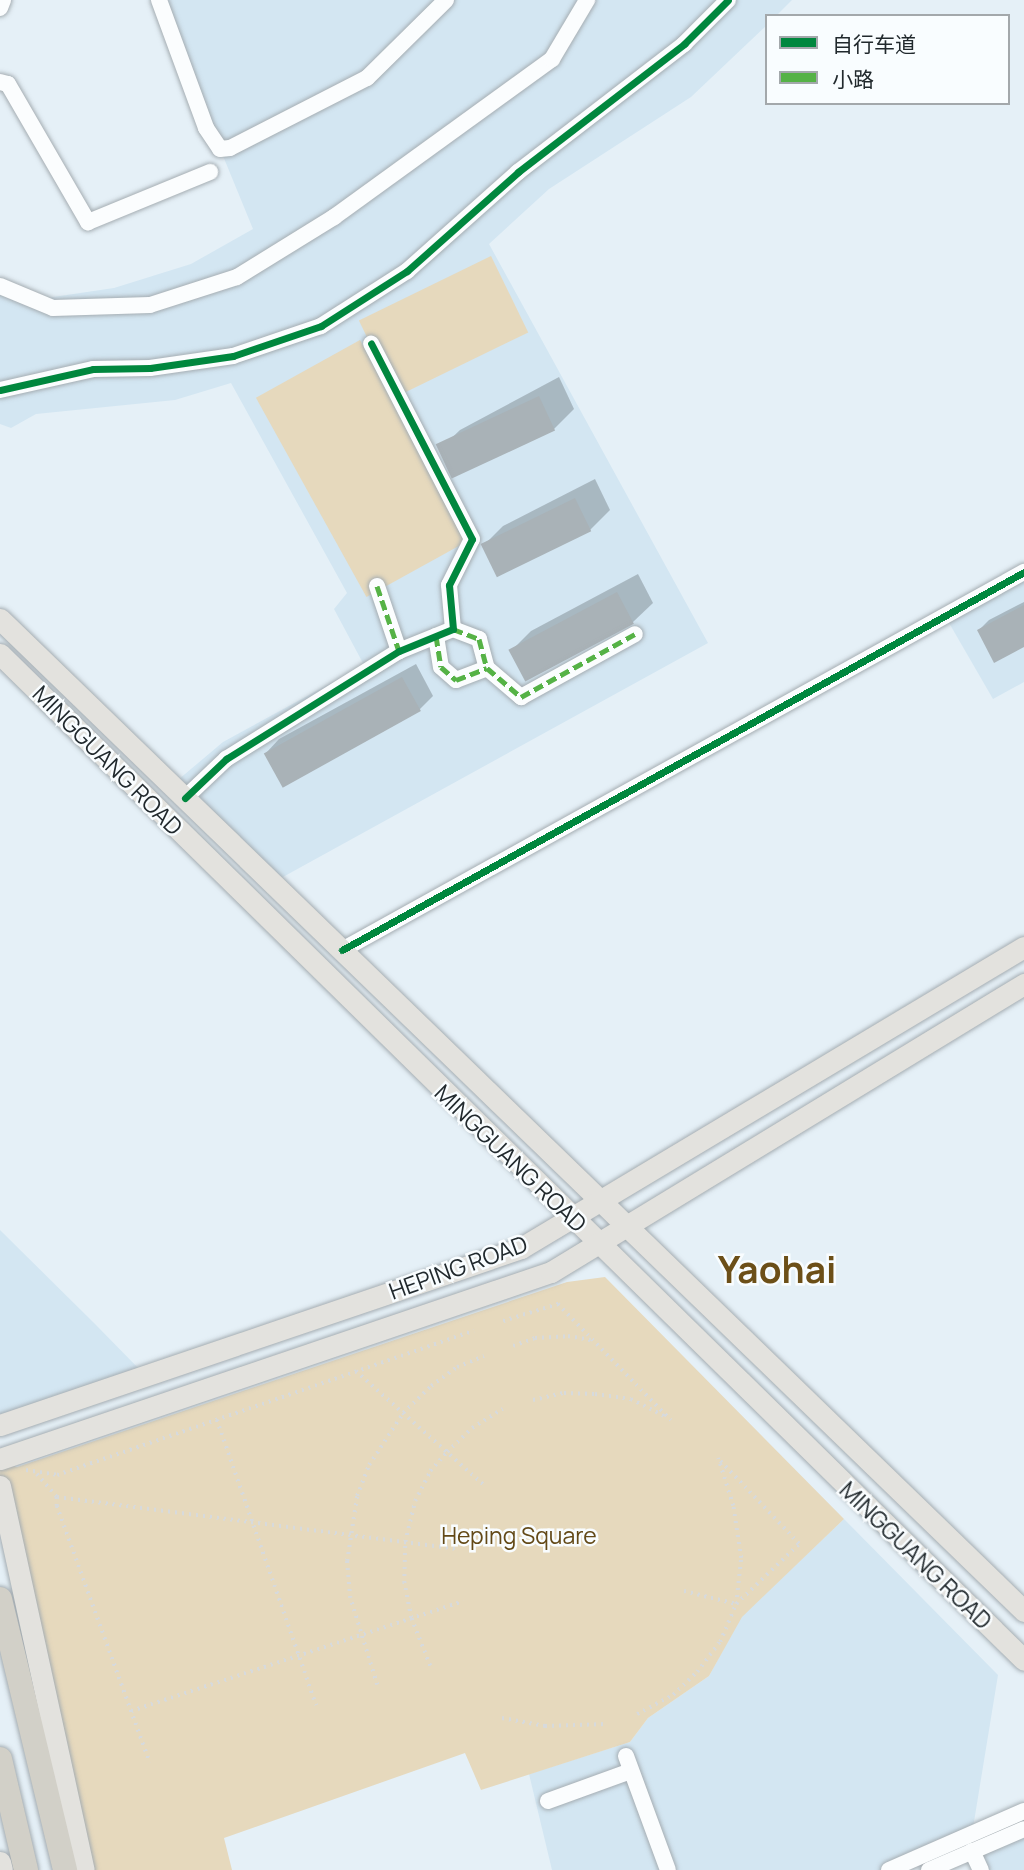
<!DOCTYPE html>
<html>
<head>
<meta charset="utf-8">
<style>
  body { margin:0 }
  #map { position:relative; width:1024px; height:1870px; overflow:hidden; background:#e5f0f7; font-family:Manrope,"Noto Sans SC",sans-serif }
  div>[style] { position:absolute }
  .built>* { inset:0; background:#d3e6f2 }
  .green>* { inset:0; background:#e6d9bd; transform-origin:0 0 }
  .shadow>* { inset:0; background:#0003 }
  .building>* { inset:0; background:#a9b2b7; transform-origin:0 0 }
  .path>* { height:3.5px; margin-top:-1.75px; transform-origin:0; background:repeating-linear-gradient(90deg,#d7dadc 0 2px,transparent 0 7px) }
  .roads { filter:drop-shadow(0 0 2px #a5adb2) drop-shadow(0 0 2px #a5adb2) }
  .minor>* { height:16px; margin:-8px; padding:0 8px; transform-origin:8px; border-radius:8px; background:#fbfdfe }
  .major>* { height:21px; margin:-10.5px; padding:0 10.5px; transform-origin:10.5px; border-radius:10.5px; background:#e3e2de }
  .highway>* { height:24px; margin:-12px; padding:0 12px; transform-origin:12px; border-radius:12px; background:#d2d0c8 }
  .quiet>* { height:5px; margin-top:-2.5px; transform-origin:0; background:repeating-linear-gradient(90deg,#55b246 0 10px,transparent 0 15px) }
  .cycleway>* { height:7px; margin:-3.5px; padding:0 3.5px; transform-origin:3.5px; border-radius:3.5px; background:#00873e }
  span { translate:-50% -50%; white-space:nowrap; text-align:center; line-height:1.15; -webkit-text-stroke:5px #f9fdff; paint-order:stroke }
  .street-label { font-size:23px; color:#21292d }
  .park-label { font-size:23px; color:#634917 }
  .town-label { font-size:37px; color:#6c4f18; font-weight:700 }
  .legend { position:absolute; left:765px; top:14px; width:245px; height:91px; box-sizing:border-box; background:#f9fdff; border:2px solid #a3a8ab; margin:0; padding:9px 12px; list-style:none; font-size:21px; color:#21292d }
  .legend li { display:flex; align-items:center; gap:14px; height:35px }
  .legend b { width:35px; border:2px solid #a3a8ab }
</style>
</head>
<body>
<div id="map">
  <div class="built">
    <div style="clip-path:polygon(159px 0,792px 0,776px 16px,767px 16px,767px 25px,691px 97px,549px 189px,489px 244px,708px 643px,272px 883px,172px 785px,223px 742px,364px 665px,334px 609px,347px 593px,231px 383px,175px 400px,36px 414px,11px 428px,0 424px,0 286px,33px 300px,114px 288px,191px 264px,253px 229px)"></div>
    <div style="clip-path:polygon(1024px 572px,1024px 682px,993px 699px,945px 616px)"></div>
    <div style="clip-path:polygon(0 1230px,95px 1324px,145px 1375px,0 1425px)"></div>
    <div style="clip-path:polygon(844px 1519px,998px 1675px,972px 1834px,889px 1870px,552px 1870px,529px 1774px,630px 1742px,648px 1718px,709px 1676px,741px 1617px)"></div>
    <div style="clip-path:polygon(1024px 1829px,1024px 1870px,981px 1870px,972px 1851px)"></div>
  </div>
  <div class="green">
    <div style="left:491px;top:256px;width:85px;height:147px;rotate:64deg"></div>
    <div style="left:360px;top:340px;width:228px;height:119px;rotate:61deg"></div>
    <div style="clip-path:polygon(605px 1277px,844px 1519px,742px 1617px,709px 1676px,648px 1718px,630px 1742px,481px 1790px,465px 1753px,224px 1838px,232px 1870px,84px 1870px,0 1486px,0 1462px,17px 1467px,567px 1282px)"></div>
  </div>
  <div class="shadow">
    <div style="clip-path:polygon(559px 377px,574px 409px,554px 429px,440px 449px,460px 430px)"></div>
    <div style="clip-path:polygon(595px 479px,610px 510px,590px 530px,483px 546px,503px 526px)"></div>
    <div style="clip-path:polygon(638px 574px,653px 603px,633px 622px,511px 651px,531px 631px)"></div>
    <div style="clip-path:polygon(1024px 602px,1024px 645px,979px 630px,989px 620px)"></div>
    <div style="clip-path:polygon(416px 664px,433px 696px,420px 709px,266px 753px,279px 739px)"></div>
  </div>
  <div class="building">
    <div style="left:539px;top:396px;width:38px;height:114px;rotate:65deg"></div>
    <div style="left:575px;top:498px;width:37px;height:105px;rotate:64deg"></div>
    <div style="left:617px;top:592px;width:36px;height:123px;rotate:62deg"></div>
    <div style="clip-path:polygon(1024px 605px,1024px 647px,994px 663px,977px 630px)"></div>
    <div style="left:402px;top:677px;width:39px;height:158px;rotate:61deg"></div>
  </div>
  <div class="path">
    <div style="left:503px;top:1321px;width:58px;rotate:-17.2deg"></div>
    <div style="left:558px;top:1304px;width:162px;rotate:45.8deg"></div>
    <div style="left:513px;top:1346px;width:23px;rotate:-20deg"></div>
    <div style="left:535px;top:1338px;width:33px;rotate:-3deg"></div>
    <div style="left:568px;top:1336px;width:23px;rotate:10deg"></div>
    <div style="left:356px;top:1371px;width:173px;rotate:41.7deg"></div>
    <div style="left:533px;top:1400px;width:32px;rotate:-13deg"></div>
    <div style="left:564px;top:1393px;width:31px;rotate:2deg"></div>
    <div style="left:595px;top:1394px;width:36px;rotate:8deg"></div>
    <div style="left:631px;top:1399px;width:39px;rotate:27deg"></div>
    <div style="left:217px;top:1420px;width:302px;rotate:70.8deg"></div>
    <div style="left:26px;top:1470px;width:31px;rotate:9deg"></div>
    <div style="left:57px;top:1475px;width:441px;rotate:-19.1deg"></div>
    <div style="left:37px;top:1474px;width:30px;rotate:49deg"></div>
    <div style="left:57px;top:1497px;width:404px;rotate:7.4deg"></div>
    <div style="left:57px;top:1497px;width:9px;rotate:90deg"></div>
    <div style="left:57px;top:1506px;width:273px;rotate:70.1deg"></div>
    <div style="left:684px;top:1591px;width:54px;rotate:14deg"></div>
    <div style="left:736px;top:1604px;width:87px;rotate:-43.6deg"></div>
    <div style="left:799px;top:1544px;width:116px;rotate:-133.6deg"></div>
    <div style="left:430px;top:1666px;width:52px;rotate:-111.6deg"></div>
    <div style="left:411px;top:1618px;width:36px;rotate:-101deg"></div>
    <div style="left:404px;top:1583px;width:41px;rotate:-88.6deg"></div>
    <div style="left:405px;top:1542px;width:42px;rotate:-76.3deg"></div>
    <div style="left:415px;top:1501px;width:34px;rotate:-63deg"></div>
    <div style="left:430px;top:1471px;width:25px;rotate:-48deg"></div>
    <div style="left:447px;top:1452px;width:35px;rotate:-44deg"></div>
    <div style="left:472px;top:1428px;width:36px;rotate:-32deg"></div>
    <div style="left:377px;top:1685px;width:91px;rotate:-107.2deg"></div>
    <div style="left:350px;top:1598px;width:37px;rotate:-95deg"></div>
    <div style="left:347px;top:1561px;width:66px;rotate:-81.3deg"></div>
    <div style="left:357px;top:1496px;width:33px;rotate:-69deg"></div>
    <div style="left:369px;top:1465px;width:62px;rotate:-56.8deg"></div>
    <div style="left:403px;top:1413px;width:39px;rotate:-44deg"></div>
    <div style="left:431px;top:1386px;width:32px;rotate:-36deg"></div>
    <div style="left:457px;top:1367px;width:29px;rotate:-22deg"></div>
    <div style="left:131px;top:1711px;width:350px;rotate:-18.3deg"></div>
    <div style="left:637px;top:1714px;width:41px;rotate:-27.8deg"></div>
    <div style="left:673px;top:1695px;width:33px;rotate:-44deg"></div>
    <div style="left:697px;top:1672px;width:38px;rotate:-53deg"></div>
    <div style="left:720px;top:1642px;width:41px;rotate:-67.2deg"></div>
    <div style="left:736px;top:1604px;width:46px;rotate:-83.8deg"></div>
    <div style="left:741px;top:1558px;width:53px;rotate:-98.7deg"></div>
    <div style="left:733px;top:1506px;width:50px;rotate:-107.4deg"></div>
    <div style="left:502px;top:1718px;width:44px;rotate:10.5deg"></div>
    <div style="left:545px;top:1726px;width:62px;rotate:-1.8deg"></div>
  </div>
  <div class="roads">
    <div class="minor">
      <div style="left:159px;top:0;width:136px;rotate:69.8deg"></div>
      <div style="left:206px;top:128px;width:25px;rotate:56deg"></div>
      <div style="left:220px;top:149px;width:10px;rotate:-6deg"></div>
      <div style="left:230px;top:148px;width:154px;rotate:-27.1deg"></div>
      <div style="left:367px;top:78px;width:111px;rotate:-44.6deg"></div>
      <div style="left:0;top:8px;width:9px;rotate:-69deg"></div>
      <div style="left:0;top:82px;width:8px;rotate:14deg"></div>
      <div style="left:8px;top:84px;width:160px;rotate:59.9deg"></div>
      <div style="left:88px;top:222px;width:132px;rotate:-22.3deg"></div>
      <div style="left:0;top:286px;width:57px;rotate:22.5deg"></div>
      <div style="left:53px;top:308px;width:97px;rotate:-1.8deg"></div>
      <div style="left:150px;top:305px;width:91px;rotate:-17.8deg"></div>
      <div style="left:237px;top:277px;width:114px;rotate:-31.7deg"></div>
      <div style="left:334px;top:217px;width:269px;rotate:-35.9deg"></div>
      <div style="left:552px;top:59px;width:69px;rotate:-59.3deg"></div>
      <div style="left:0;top:390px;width:95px;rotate:-12.7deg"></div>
      <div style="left:93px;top:369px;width:57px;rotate:-1deg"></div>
      <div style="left:150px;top:368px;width:84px;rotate:-8.2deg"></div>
      <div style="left:233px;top:356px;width:93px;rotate:-18.8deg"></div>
      <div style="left:321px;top:326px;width:102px;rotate:-32.6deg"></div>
      <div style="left:407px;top:271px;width:149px;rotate:-41.7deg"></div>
      <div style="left:518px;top:172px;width:210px;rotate:-37.6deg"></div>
      <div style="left:684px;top:44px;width:62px;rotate:-45deg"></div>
      <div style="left:377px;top:586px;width:69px;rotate:71.3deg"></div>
      <div style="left:453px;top:629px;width:28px;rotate:21deg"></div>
      <div style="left:479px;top:639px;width:30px;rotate:75deg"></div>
      <div style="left:436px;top:636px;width:31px;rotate:81deg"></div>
      <div style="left:441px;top:667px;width:20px;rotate:41deg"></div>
      <div style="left:456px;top:680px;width:33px;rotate:-21deg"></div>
      <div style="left:487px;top:668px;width:45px;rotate:40.5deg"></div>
      <div style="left:521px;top:697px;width:130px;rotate:-28.9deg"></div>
      <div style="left:185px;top:798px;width:57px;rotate:-43.6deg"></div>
      <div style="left:226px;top:759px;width:204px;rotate:-32deg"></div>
      <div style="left:399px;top:651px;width:58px;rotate:-22.2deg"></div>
      <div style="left:453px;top:629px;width:44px;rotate:-95.2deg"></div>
      <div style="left:449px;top:585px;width:51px;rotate:-63.4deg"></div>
      <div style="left:472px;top:539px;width:220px;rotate:-117.3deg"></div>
      <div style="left:342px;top:950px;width:780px;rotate:-29deg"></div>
      <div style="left:626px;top:1756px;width:121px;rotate:69.8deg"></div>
      <div style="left:548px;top:1801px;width:88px;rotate:-19.9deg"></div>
      <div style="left:972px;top:1851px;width:21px;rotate:65deg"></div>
      <div style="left:889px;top:1870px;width:147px;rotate:-23.6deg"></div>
      <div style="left:929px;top:1870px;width:103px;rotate:-23.3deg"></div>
    </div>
    <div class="major">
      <div style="left:0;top:619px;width:1426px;rotate:44.09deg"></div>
      <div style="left:0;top:654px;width:1435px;rotate:44.49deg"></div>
      <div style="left:0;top:1425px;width:550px;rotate:-18.76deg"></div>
      <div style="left:521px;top:1248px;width:586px;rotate:-30.9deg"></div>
      <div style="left:0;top:1459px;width:582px;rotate:-18.75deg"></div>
      <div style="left:551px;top:1272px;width:554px;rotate:-31.34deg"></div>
      <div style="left:0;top:1486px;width:393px;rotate:77.7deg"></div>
      <div style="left:0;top:1862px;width:8px;rotate:76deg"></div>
    </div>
    <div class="highway">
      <div style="left:0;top:1599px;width:279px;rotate:76.5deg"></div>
      <div style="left:0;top:1759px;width:114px;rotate:76.8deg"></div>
    </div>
  </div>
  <div class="quiet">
    <div style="left:377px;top:586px;width:69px;rotate:71.3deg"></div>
    <div style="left:453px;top:629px;width:28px;rotate:21deg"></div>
    <div style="left:479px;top:639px;width:30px;rotate:75deg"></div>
    <div style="left:436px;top:636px;width:31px;rotate:81deg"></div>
    <div style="left:441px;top:667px;width:20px;rotate:41deg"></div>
    <div style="left:456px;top:680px;width:33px;rotate:-21deg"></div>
    <div style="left:487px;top:668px;width:45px;rotate:40.5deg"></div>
    <div style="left:521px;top:697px;width:130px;rotate:-28.9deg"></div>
  </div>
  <div class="cycleway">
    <div style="left:0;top:390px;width:95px;rotate:-12.7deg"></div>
    <div style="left:93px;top:369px;width:57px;rotate:-1deg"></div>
    <div style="left:150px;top:368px;width:84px;rotate:-8.2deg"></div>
    <div style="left:233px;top:356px;width:93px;rotate:-18.8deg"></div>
    <div style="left:321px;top:326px;width:102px;rotate:-32.6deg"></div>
    <div style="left:407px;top:271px;width:149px;rotate:-41.7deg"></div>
    <div style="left:518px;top:172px;width:210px;rotate:-37.6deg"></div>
    <div style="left:684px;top:44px;width:62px;rotate:-45deg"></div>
    <div style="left:185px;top:798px;width:57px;rotate:-43.6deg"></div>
    <div style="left:226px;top:759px;width:204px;rotate:-32deg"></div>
    <div style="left:399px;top:651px;width:58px;rotate:-22.2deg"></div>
    <div style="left:453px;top:629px;width:44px;rotate:-95.2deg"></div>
    <div style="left:449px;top:585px;width:51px;rotate:-63.4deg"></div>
    <div style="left:472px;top:539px;width:220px;rotate:-117.3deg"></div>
    <div style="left:342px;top:950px;width:780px;rotate:-29deg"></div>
  </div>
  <div class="street-label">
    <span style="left:108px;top:760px;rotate:45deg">MINGGUANG ROAD</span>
    <span style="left:511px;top:1158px;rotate:44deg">MINGGUANG ROAD</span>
    <span style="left:458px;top:1267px;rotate:-20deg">HEPING ROAD</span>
    <span style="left:916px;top:1555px;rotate:44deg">MINGGUANG ROAD</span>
  </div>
  <div class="park-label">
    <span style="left:519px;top:1535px">Heping Square</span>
  </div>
  <div class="town-label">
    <span style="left:777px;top:1269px">Yaohai</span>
  </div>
  <ul class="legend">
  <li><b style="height:9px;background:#00873e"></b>自行车道</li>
  <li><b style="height:9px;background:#55b246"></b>小路</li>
  </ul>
</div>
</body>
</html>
